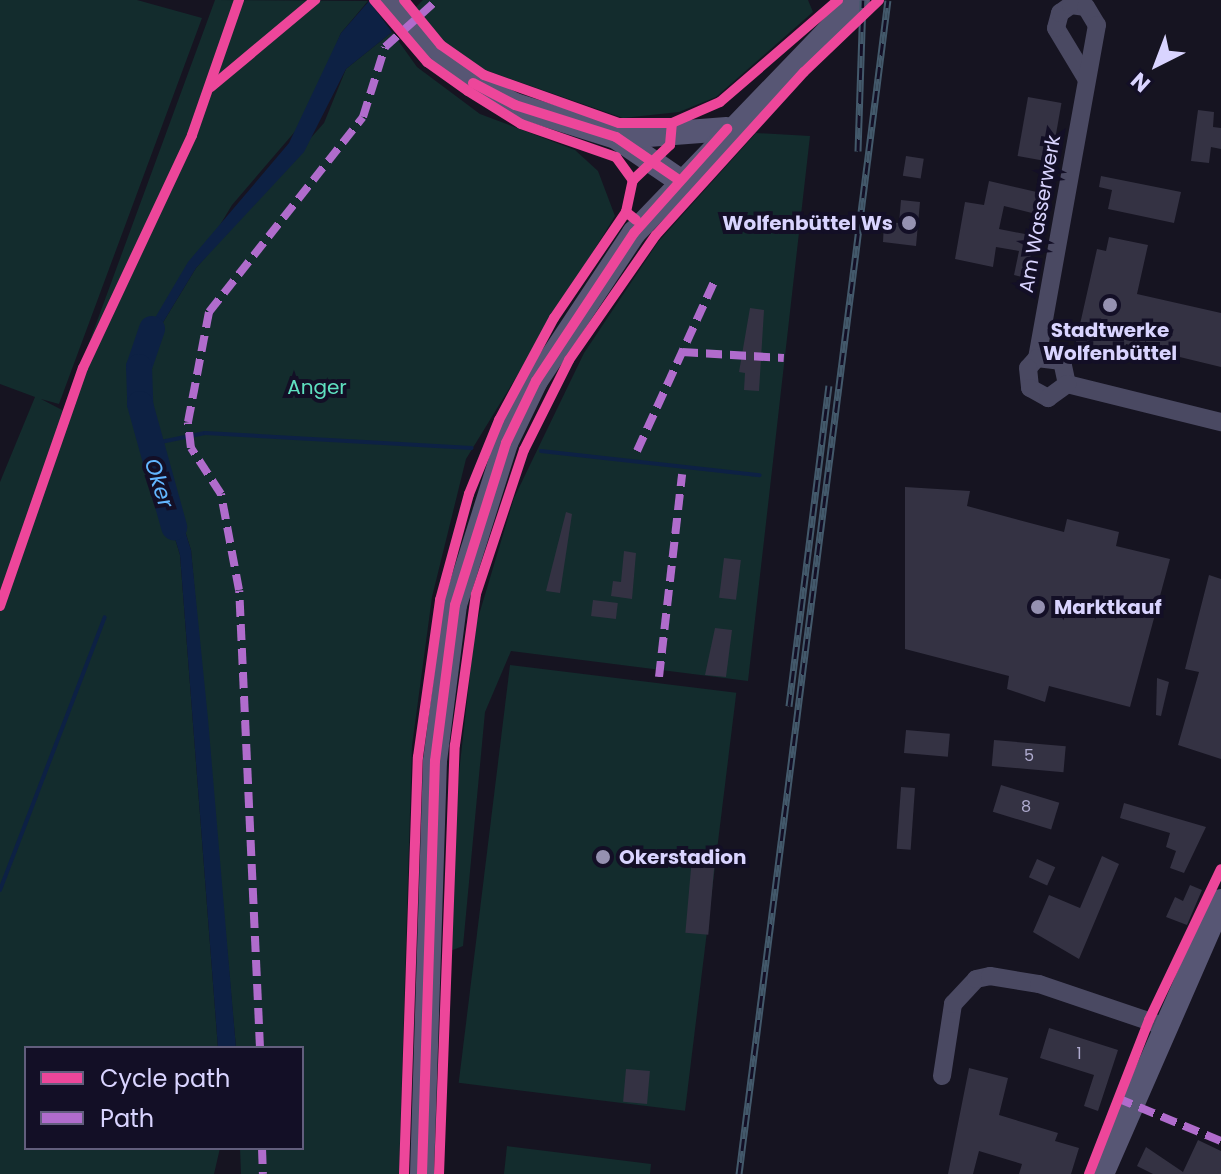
<!DOCTYPE html>
<html>
<head>
<meta charset="utf-8">
<style>
  body { margin:0 }
  #map { position:relative; width:1221px; height:1174px; overflow:hidden; background:#161421; font-family:Poppins,sans-serif }
  div>[style] { position:absolute }
  .green>* { inset:0; background:#132c2d; transform-origin:0 0 }
  .water>* { inset:0; background:#0d2144 }
  .stream>* { height:4px; margin:-2px; padding:0 2px; transform-origin:2px; border-radius:2px; background:#0d2144 }
  .river>* { height:26px; margin:-13px; padding:0 13px; transform-origin:13px; border-radius:13px; background:#0d2144 }
  .building>* { inset:0; background:#343243; transform-origin:0 0 }
  .street>* { height:18px; margin:-9px; padding:0 9px; transform-origin:9px; border-radius:9px; background:#4a4962 }
  .secondary>* { height:24px; margin:-12px; padding:0 12px; transform-origin:12px; border-radius:12px; background:#575674 }
  .rail>* { height:7px; margin-top:-3.5px; transform-origin:0; background:repeating-linear-gradient(90deg,#130f26 0 12px,#43596b 0 24px); box-sizing:border-box; border-block:2px solid #43596b }
  .quiet>* { height:8px; margin-top:-4px; transform-origin:0; background:repeating-linear-gradient(90deg,#b06ccc 0 16px,transparent 0 24px) }
  .cycleway>* { height:10px; margin:-5px; padding:0 5px; transform-origin:5px; border-radius:5px; background:#ed469a }
  .dots>* { width:22px; height:22px; translate:-50% -50%; box-sizing:border-box; border:4px solid #130f26; border-radius:50% }
  span { translate:-50% -50%; white-space:nowrap; text-align:center; line-height:1.15; -webkit-text-stroke:8px #130f26; paint-order:stroke }
  .number-label { font-size:16px; color:#b0acd0 }
  .number-label span { -webkit-text-stroke-width:0 }
  .street-label { font-size:20px; color:#d9d4ff }
  .poi-label { font-size:20px; color:#d9d4ff; font-weight:700 }
  .right { translate:-100% -50%; text-align:right }
  .left { translate:0 -50%; text-align:left }
  .park-label { font-size:20px; color:#5fe0c0 }
  .water-label { font-size:22px; color:#62b6ff; font-style:italic }
  .legend { position:absolute; left:24px; top:1046px; width:280px; height:104px; box-sizing:border-box; background:#130f26; border:2px solid #625e7d; margin:0; padding:10px 14px; list-style:none; font-size:24px; color:#d9d4ff }
  .legend li { display:flex; align-items:center; gap:16px; height:40px }
  .legend b { width:40px; border:2px solid #625e7d }
  .north { position:absolute; left:1117px; top:24px; width:80px; height:80px; -webkit-text-stroke:6px #130f26; paint-order:stroke; rotate:222deg; font-size:22px; font-weight:700; line-height:32px; text-align:center; color:#d9d4ff }
  .north::after { content:''; display:block; margin:auto; width:28px; height:36px; background:#d9d4ff; clip-path:polygon(50% 0,100% 100%,50% 72%,0 100%) }
</style>
</head>
<body>
<div id="map">
  <div class="green">
    <div style="clip-path:polygon(0 0,137px 0,202px 18px,59px 404px,41px 399px,64px 411px,215px 0,368px 1px,341px 33px,304px 121px,232px 205px,140px 358px,145px 438px,180px 555px,218px 1048px,26px 1048px,26px 1148px,220px 1148px,214px 1174px,0 1174px,0 482px,35px 397px,0 384px)"></div>
    <div style="clip-path:polygon(423px 0,808px 0,813px 12px,716px 97px,679px 112px,623px 118px,479px 68px,446px 44px,415px 8px)"></div>
    <div style="clip-path:polygon(392px 32px,417px 67px,480px 114px,575px 150px,598px 171px,615px 216px,466px 459px,432px 597px,412px 746px,399px 1174px,241px 1174px,240px 1148px,302px 1148px,302px 1048px,236px 1048px,191px 550px,156px 440px,148px 364px,156px 334px,196px 268px,324px 123px,346px 69px)"></div>
    <div style="clip-path:polygon(756px 133px,810px 136px,748px 681px,511px 651px,485px 712px,463px 946px,450px 951px,458px 782px,475px 628px,514px 498px,584px 353px,658px 242px)"></div>
    <div style="left:510px;top:665px;width:228px;height:421px;rotate:7deg"></div>
    <div style="clip-path:polygon(507px 1146px,651px 1164px,650px 1174px,504px 1174px)"></div>
  </div>
  <div class="water">
    <div style="clip-path:polygon(369px 1px,392px 32px,346px 69px,304px 152px,196px 268px,156px 334px,148px 364px,156px 440px,191px 550px,208px 719px,236px 1048px,218px 1048px,180px 555px,145px 438px,140px 358px,149px 328px,188px 262px,289px 143px,341px 33px)"></div>
  </div>
  <div class="stream">
    <div style="left:146px;top:445px;width:60px;rotate:-11.5deg"></div>
    <div style="left:205px;top:433px;width:267px;rotate:3.2deg"></div>
    <div style="left:541px;top:451px;width:220px;rotate:6.3deg"></div>
    <div style="left:0;top:890px;width:292px;rotate:-69deg"></div>
  </div>
  <div class="river">
    <div style="left:152px;top:329px;width:40px;rotate:108.9deg"></div>
    <div style="left:139px;top:367px;width:37px;rotate:88deg"></div>
    <div style="left:140px;top:404px;width:128px;rotate:74.5deg"></div>
  </div>
  <div class="building">
    <div style="left:1028px;top:97px;width:34px;height:60px;rotate:10deg"></div>
    <div style="clip-path:polygon(1198px 110px,1214px 112px,1213px 127px,1221px 128px,1221px 149px,1211px 147px,1209px 163px,1191px 161px)"></div>
    <div style="left:906px;top:156px;width:18px;height:20px;rotate:9deg"></div>
    <div style="clip-path:polygon(1101px 176px,1181px 192px,1174px 223px,1108px 209px,1112px 190px,1099px 187px)"></div>
    <div style="clip-path:polygon(989px 181px,1041px 193px,1036px 214px,1004px 206px,999px 229px,1035px 236px,1026px 278px,1014px 275px,1019px 251px,996px 247px,993px 267px,955px 259px,965px 202px,984px 205px)"></div>
    <div style="clip-path:polygon(901px 200px,920px 202px,916px 246px,883px 242px,884px 222px,899px 223px)"></div>
    <div style="clip-path:polygon(1109px 237px,1148px 245px,1137px 294px,1221px 313px,1221px 367px,1126px 344px,1124px 352px,1076px 342px,1097px 249px,1106px 251px)"></div>
    <div style="clip-path:polygon(750px 308px,764px 310px,759px 391px,744px 390px,745px 373px,739px 372px)"></div>
    <div style="clip-path:polygon(905px 487px,970px 491px,967px 506px,1064px 532px,1067px 519px,1119px 532px,1116px 546px,1170px 559px,1130px 707px,1049px 686px,1045px 702px,1007px 689px,1009px 676px,905px 649px)"></div>
    <div style="clip-path:polygon(566px 512px,572px 514px,560px 593px,546px 591px)"></div>
    <div style="clip-path:polygon(624px 551px,636px 553px,632px 599px,611px 596px,613px 581px,621px 582px)"></div>
    <div style="left:724px;top:558px;width:17px;height:40px;rotate:7deg"></div>
    <div style="clip-path:polygon(1209px 575px,1221px 579px,1221px 759px,1178px 745px,1199px 672px,1185px 669px)"></div>
    <div style="left:593px;top:600px;width:25px;height:16px;rotate:7deg"></div>
    <div style="clip-path:polygon(715px 628px,732px 630px,726px 677px,705px 675px)"></div>
    <div style="clip-path:polygon(1157px 678px,1169px 682px,1161px 716px,1156px 715px)"></div>
    <div style="left:906px;top:730px;width:44px;height:23px;rotate:5deg"></div>
    <div style="left:994px;top:740px;width:72px;height:26px;rotate:5deg"></div>
    <div style="left:1001px;top:785px;width:61px;height:28px;rotate:17deg"></div>
    <div style="left:901px;top:787px;width:14px;height:62px;rotate:4deg"></div>
    <div style="clip-path:polygon(1124px 803px,1206px 827px,1184px 873px,1170px 868px,1176px 851px,1166px 847px,1170px 833px,1120px 818px)"></div>
    <div style="clip-path:polygon(1102px 856px,1119px 864px,1079px 959px,1033px 932px,1049px 895px,1080px 908px)"></div>
    <div style="left:692px;top:857px;width:23px;height:76px;rotate:5deg"></div>
    <div style="left:1037px;top:859px;width:20px;height:20px;rotate:24deg"></div>
    <div style="clip-path:polygon(1190px 885px,1202px 890px,1187px 925px,1166px 917px,1175px 897px,1183px 901px)"></div>
    <div style="clip-path:polygon(1049px 1028px,1118px 1050px,1098px 1111px,1084px 1106px,1094px 1075px,1040px 1058px)"></div>
    <div style="clip-path:polygon(969px 1068px,1008px 1078px,999px 1115px,1058px 1133px,1055px 1141px,1079px 1148px,1071px 1174px,1019px 1174px,1022px 1164px,979px 1151px,973px 1174px,948px 1174px)"></div>
    <div style="left:626px;top:1069px;width:24px;height:33px;rotate:5deg"></div>
    <div style="clip-path:polygon(1198px 1140px,1221px 1151px,1221px 1174px,1153px 1174px,1137px 1166px,1146px 1147px,1183px 1172px)"></div>
  </div>
  <div class="street">
    <div style="left:1086px;top:78px;width:58px;rotate:-121deg"></div>
    <div style="left:1056px;top:28px;width:16px;rotate:-75deg"></div>
    <div style="left:1060px;top:13px;width:14px;rotate:-36deg"></div>
    <div style="left:1071px;top:5px;width:15px;rotate:8deg"></div>
    <div style="left:1086px;top:7px;width:21px;rotate:59deg"></div>
    <div style="left:1097px;top:25px;width:338px;rotate:100.2deg"></div>
    <div style="left:1037px;top:358px;width:25px;rotate:7deg"></div>
    <div style="left:1062px;top:361px;width:24px;rotate:78deg"></div>
    <div style="left:1067px;top:384px;width:159px;rotate:13.9deg"></div>
    <div style="left:1037px;top:358px;width:13px;rotate:132deg"></div>
    <div style="left:1028px;top:368px;width:20px;rotate:84deg"></div>
    <div style="left:1030px;top:388px;width:21px;rotate:29deg"></div>
    <div style="left:1048px;top:398px;width:24px;rotate:-36deg"></div>
    <div style="left:942px;top:1076px;width:73px;rotate:-81.3deg"></div>
    <div style="left:953px;top:1004px;width:34px;rotate:-47deg"></div>
    <div style="left:976px;top:979px;width:14px;rotate:-12deg"></div>
    <div style="left:990px;top:976px;width:50px;rotate:9.3deg"></div>
    <div style="left:1039px;top:984px;width:131px;rotate:18.7deg"></div>
  </div>
  <div class="secondary">
    <div style="left:388px;top:0;width:70px;rotate:49.7deg"></div>
    <div style="left:433px;top:53px;width:55px;rotate:36.9deg"></div>
    <div style="left:477px;top:86px;width:42px;rotate:26.6deg"></div>
    <div style="left:515px;top:105px;width:106px;rotate:17.6deg"></div>
    <div style="left:616px;top:137px;width:76px;rotate:34.3deg"></div>
    <div style="left:622px;top:137px;width:105px;rotate:-4.4deg"></div>
    <div style="left:422px;top:1174px;width:413px;rotate:-88.2deg"></div>
    <div style="left:435px;top:761px;width:157px;rotate:-82.7deg"></div>
    <div style="left:455px;top:605px;width:170px;rotate:-72.5deg"></div>
    <div style="left:506px;top:443px;width:69px;rotate:-64.2deg"></div>
    <div style="left:536px;top:381px;width:178px;rotate:-56.5deg"></div>
    <div style="left:634px;top:233px;width:323px;rotate:-46.1deg"></div>
    <div style="left:1102px;top:1174px;width:298px;rotate:-66.4deg"></div>
  </div>
  <div class="rail">
    <div style="left:858px;top:151px;width:151px;rotate:-88.1deg"></div>
    <div style="left:789px;top:706px;width:323px;rotate:-82.9deg"></div>
    <div style="left:739px;top:1174px;width:1183px;rotate:-82.77deg"></div>
  </div>
  <div class="quiet">
    <div style="left:682px;top:352px;width:102px;rotate:3.4deg"></div>
    <div style="left:637px;top:451px;width:186px;rotate:-65.5deg"></div>
    <div style="left:659px;top:677px;width:204px;rotate:-83.5deg"></div>
    <div style="left:260px;top:1048px;width:458px;rotate:-92.6deg"></div>
    <div style="left:239px;top:590px;width:98px;rotate:-100.6deg"></div>
    <div style="left:221px;top:494px;width:55px;rotate:-123.1deg"></div>
    <div style="left:191px;top:448px;width:26px;rotate:-97deg"></div>
    <div style="left:188px;top:422px;width:112px;rotate:-79.2deg"></div>
    <div style="left:209px;top:312px;width:248px;rotate:-51.7deg"></div>
    <div style="left:363px;top:117px;width:73px;rotate:-72.6deg"></div>
    <div style="left:385px;top:47px;width:70px;rotate:-42.1deg"></div>
    <div style="left:1117px;top:1098px;width:113px;rotate:22.5deg"></div>
    <div style="left:262px;top:1148px;width:26px;rotate:88deg"></div>
  </div>
  <div class="cycleway">
    <div style="left:374px;top:0;width:82px;rotate:49.5deg"></div>
    <div style="left:427px;top:62px;width:50px;rotate:35.3deg"></div>
    <div style="left:468px;top:91px;width:62px;rotate:31.9deg"></div>
    <div style="left:521px;top:124px;width:101px;rotate:19.2deg"></div>
    <div style="left:616px;top:157px;width:29px;rotate:54deg"></div>
    <div style="left:404px;top:0;width:58px;rotate:50.6deg"></div>
    <div style="left:441px;top:45px;width:52px;rotate:34.9deg"></div>
    <div style="left:484px;top:75px;width:143px;rotate:19.6deg"></div>
    <div style="left:619px;top:123px;width:53px"></div>
    <div style="left:672px;top:123px;width:52px;rotate:-23.6deg"></div>
    <div style="left:720px;top:102px;width:156px;rotate:-40.8deg"></div>
    <div style="left:473px;top:83px;width:47px;rotate:27.6deg"></div>
    <div style="left:515px;top:105px;width:106px;rotate:17.6deg"></div>
    <div style="left:616px;top:137px;width:76px;rotate:34.3deg"></div>
    <div style="left:211px;top:87px;width:136px;rotate:-39.9deg"></div>
    <div style="left:636px;top:220px;width:13px;rotate:-141deg"></div>
    <div style="left:626px;top:212px;width:33px;rotate:-78deg"></div>
    <div style="left:633px;top:180px;width:51px;rotate:-43.4deg"></div>
    <div style="left:670px;top:145px;width:22px;rotate:-85deg"></div>
    <div style="left:0;top:606px;width:252px;rotate:-70.8deg"></div>
    <div style="left:83px;top:368px;width:257px;rotate:-64.9deg"></div>
    <div style="left:192px;top:135px;width:143px;rotate:-70.8deg"></div>
    <div style="left:404px;top:1174px;width:417px;rotate:-88.1deg"></div>
    <div style="left:418px;top:757px;width:159px;rotate:-82deg"></div>
    <div style="left:440px;top:600px;width:110px;rotate:-74.7deg"></div>
    <div style="left:469px;top:494px;width:80px;rotate:-67.9deg"></div>
    <div style="left:499px;top:420px;width:116px;rotate:-61.7deg"></div>
    <div style="left:554px;top:318px;width:128px;rotate:-55.8deg"></div>
    <div style="left:422px;top:1174px;width:413px;rotate:-88.2deg"></div>
    <div style="left:435px;top:761px;width:157px;rotate:-82.7deg"></div>
    <div style="left:455px;top:605px;width:170px;rotate:-72.5deg"></div>
    <div style="left:506px;top:443px;width:69px;rotate:-64.2deg"></div>
    <div style="left:536px;top:381px;width:178px;rotate:-56.5deg"></div>
    <div style="left:634px;top:233px;width:140px;rotate:-48.2deg"></div>
    <div style="left:439px;top:1174px;width:429px;rotate:-87.9deg"></div>
    <div style="left:455px;top:745px;width:152px;rotate:-82.1deg"></div>
    <div style="left:476px;top:594px;width:152px;rotate:-71.6deg"></div>
    <div style="left:524px;top:450px;width:101px;rotate:-63.4deg"></div>
    <div style="left:569px;top:360px;width:152px;rotate:-55.2deg"></div>
    <div style="left:656px;top:235px;width:220px;rotate:-47.8deg"></div>
    <div style="left:804px;top:72px;width:104px;rotate:-43.8deg"></div>
    <div style="left:1089px;top:1174px;width:165px;rotate:-68.7deg"></div>
    <div style="left:1149px;top:1020px;width:167px;rotate:-64.5deg"></div>
  </div>
  <div class="dots">
    <div style="left:909px;top:223px;background:#9591b1"></div>
    <div style="left:1110px;top:305px;background:#9591b1"></div>
    <div style="left:1038px;top:607px;background:#9591b1"></div>
    <div style="left:603px;top:857px;background:#9591b1"></div>
  </div>
  <div class="number-label">
    <span style="left:1029px;top:756px">5</span>
    <span style="left:1026px;top:807px">8</span>
    <span style="left:1079px;top:1054px">1</span>
  </div>
  <div class="street-label">
    <span style="left:1040px;top:214px;rotate:-80deg">Am Wasserwerk</span>
  </div>
  <div class="poi-label">
    <span class="right" style="left:893px;top:223px">Wolfenbüttel Ws</span>
    <span style="left:1110px;top:342px">Stadtwerke<br>Wolfenbüttel</span>
    <span class="left" style="left:1054px;top:607px">Marktkauf</span>
    <span class="left" style="left:619px;top:857px">Okerstadion</span>
  </div>
  <div class="park-label">
    <span style="left:317px;top:387px">Anger</span>
  </div>
  <div class="water-label">
    <span style="left:159px;top:483px;rotate:72deg">Oker</span>
  </div>
  <ul class="legend">
  <li><b style="height:10px;background:#ed469a"></b>Cycle path</li>
  <li><b style="height:10px;background:#b06ccc"></b>Path</li>
  </ul>
  <div class="north">N</div>
</div>
</body>
</html>
